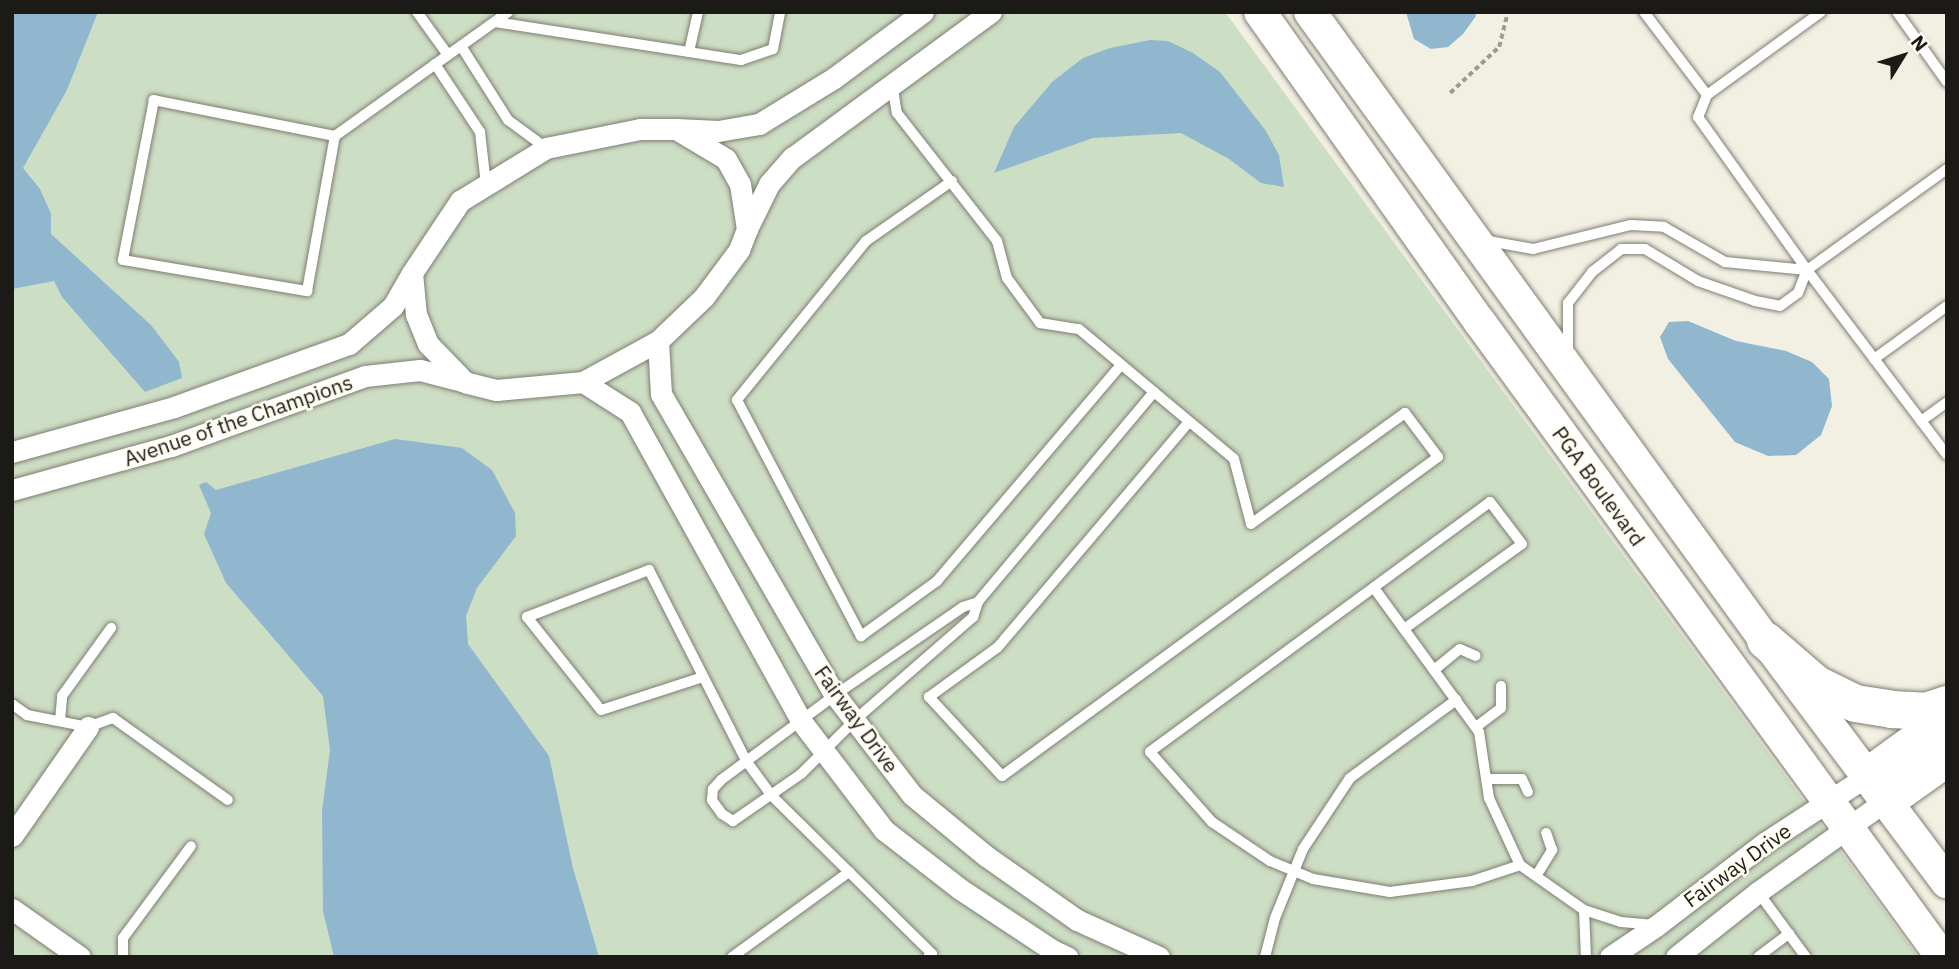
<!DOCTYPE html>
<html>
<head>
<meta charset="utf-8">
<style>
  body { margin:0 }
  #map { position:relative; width:1959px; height:969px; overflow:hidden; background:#f2efe3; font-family:"IBM Plex Sans",sans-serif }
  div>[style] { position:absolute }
  .green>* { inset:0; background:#ccdec4 }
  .water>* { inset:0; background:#91b7cf }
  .path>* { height:3.5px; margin-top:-1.75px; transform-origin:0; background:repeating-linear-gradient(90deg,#9d9b92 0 5px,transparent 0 8.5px) }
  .roads { filter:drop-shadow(0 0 2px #807d72) drop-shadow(0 0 2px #807d72) }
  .service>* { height:10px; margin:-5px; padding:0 5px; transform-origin:5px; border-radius:5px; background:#fff }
  .minor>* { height:21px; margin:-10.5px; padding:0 10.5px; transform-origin:10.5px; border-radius:10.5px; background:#fff }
  .primary>* { height:32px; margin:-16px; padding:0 16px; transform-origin:16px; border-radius:16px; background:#fff }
  .motorway>* { height:37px; margin:-18.5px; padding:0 18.5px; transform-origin:18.5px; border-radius:18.5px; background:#fff }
  span { translate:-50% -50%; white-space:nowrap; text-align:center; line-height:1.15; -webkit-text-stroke:5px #fffdf2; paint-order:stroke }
  .street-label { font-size:21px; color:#1b1a16 }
  .frame { position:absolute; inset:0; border:14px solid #1b1a16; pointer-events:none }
  .north { position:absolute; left:1868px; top:21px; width:70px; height:70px; -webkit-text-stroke:5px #fffdf2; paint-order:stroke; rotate:52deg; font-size:19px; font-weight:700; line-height:28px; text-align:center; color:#1b1a16 }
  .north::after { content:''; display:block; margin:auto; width:24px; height:32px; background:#1b1a16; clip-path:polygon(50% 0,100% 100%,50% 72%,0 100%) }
</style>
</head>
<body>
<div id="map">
  <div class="green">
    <div style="clip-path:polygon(12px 12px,1225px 12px,1918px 957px,12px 957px)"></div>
  </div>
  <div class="water">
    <div style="clip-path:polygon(12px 12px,98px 12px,67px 90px,23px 168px,40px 189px,51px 214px,51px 234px,151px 325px,179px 362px,182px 378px,145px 392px,62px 297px,54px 281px,12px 289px)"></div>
    <div style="clip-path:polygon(1406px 12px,1475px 12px,1476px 16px,1463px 34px,1448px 47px,1431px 49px,1414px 39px)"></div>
    <div style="clip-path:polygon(1150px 40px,1168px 41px,1193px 53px,1220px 72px,1266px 131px,1279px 155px,1284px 187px,1261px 183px,1229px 159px,1181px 133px,1093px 138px,994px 173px,1014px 127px,1052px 82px,1083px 58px,1110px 48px)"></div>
    <div style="clip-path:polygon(1688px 321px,1736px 341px,1786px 351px,1812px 362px,1829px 379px,1832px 406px,1821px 435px,1796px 455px,1768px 456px,1735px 442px,1668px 359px,1660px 337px,1669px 322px)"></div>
    <div style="clip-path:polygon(395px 439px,462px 448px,492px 470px,515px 513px,516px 536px,477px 588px,466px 616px,468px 644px,549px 756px,573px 868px,599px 957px,334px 957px,323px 911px,322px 811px,330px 750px,323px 696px,226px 583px,204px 534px,211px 513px,199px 485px,206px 482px,216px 490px)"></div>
  </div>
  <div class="path">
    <div style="left:1450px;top:93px;width:67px;rotate:-43.2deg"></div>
    <div style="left:1499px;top:47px;width:36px;rotate:-76deg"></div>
  </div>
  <div class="roads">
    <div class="service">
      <div style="left:417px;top:12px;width:53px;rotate:54.2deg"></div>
      <div style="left:1644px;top:12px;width:104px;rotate:52.8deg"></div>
      <div style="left:1821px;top:12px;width:141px;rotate:143.9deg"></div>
      <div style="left:1707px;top:95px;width:24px;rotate:112deg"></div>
      <div style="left:1698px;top:117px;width:188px;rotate:54.5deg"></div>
      <div style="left:1807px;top:270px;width:232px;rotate:52.9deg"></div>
      <div style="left:1897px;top:12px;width:86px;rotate:54.5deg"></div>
      <div style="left:495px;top:22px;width:249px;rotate:8.8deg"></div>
      <div style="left:741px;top:60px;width:34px;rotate:-19deg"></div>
      <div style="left:773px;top:49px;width:38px;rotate:-79deg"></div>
      <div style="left:461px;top:46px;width:88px;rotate:57.6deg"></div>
      <div style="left:508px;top:120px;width:47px;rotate:36.4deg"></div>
      <div style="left:689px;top:52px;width:41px;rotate:-77.3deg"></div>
      <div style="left:435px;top:64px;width:82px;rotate:56.5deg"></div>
      <div style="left:480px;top:132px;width:53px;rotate:83.5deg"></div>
      <div style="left:892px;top:83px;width:30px;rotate:81deg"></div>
      <div style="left:897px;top:113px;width:162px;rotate:52deg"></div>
      <div style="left:997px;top:241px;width:38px;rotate:75deg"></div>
      <div style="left:1007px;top:278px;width:56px;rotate:53.7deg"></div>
      <div style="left:1040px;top:323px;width:39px;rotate:9deg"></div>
      <div style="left:1079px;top:329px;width:98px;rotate:40deg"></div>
      <div style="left:1154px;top:392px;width:274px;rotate:130deg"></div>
      <div style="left:978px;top:602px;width:16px;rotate:108deg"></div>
      <div style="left:973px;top:617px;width:157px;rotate:138.9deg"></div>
      <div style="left:855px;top:720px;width:76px;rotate:135deg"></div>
      <div style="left:801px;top:774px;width:83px;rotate:145.3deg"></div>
      <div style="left:733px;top:821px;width:13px;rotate:-148deg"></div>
      <div style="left:722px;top:814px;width:17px;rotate:-126deg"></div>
      <div style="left:712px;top:800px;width:11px;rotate:-85deg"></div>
      <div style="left:713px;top:789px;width:12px;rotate:-48deg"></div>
      <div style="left:721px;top:780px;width:142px;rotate:-36.7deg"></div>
      <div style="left:835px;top:695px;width:155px;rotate:-34.5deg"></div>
      <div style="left:963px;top:607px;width:16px;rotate:-18deg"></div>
      <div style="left:335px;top:136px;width:185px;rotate:-168.8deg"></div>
      <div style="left:154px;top:100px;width:163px;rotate:101deg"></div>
      <div style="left:123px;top:260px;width:187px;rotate:9.6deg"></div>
      <div style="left:307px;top:291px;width:158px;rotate:-79.8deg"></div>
      <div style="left:335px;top:136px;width:213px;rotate:-35.6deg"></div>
      <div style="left:952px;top:181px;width:105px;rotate:145.1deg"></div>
      <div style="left:866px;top:241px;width:205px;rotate:129.1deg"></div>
      <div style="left:737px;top:400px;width:267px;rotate:62.3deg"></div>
      <div style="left:861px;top:636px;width:94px;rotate:-35.9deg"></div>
      <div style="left:937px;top:581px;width:284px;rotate:-49.6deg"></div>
      <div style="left:1483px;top:240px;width:51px;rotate:10.2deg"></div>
      <div style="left:1533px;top:249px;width:101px;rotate:-13.8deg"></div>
      <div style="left:1631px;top:225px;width:33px;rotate:3deg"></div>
      <div style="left:1664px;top:227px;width:70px;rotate:29.8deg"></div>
      <div style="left:1725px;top:262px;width:82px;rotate:5.6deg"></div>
      <div style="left:1568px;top:354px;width:51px;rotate:-90deg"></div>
      <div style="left:1568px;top:303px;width:39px;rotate:-52deg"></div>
      <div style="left:1592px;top:272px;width:37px;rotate:-38deg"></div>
      <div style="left:1621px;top:249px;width:24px"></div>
      <div style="left:1645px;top:249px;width:62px;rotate:31.1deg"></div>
      <div style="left:1698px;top:281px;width:60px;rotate:19.3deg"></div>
      <div style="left:1755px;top:301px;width:25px;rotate:11deg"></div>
      <div style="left:1780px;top:306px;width:22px;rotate:-36deg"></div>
      <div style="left:1798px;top:293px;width:25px;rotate:-69deg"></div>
      <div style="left:1807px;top:270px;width:173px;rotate:-35.8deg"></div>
      <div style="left:1874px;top:359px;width:90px;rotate:-36deg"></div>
      <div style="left:1154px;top:392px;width:104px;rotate:39.9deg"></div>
      <div style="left:1234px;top:459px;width:67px;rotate:75.3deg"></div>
      <div style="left:1251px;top:524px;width:190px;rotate:-35.8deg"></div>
      <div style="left:1405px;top:413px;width:55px;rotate:53.1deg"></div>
      <div style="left:1438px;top:457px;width:540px;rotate:143.81deg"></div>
      <div style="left:1002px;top:776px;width:108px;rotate:-132.7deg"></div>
      <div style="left:929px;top:697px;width:85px;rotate:-35.9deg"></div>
      <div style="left:998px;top:647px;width:295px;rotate:-49.7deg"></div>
      <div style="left:1921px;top:421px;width:32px;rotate:-36deg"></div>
      <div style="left:1374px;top:588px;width:178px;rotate:53.9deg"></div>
      <div style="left:1479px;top:732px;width:67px;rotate:81.4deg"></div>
      <div style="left:1489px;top:798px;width:74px;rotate:65.2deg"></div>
      <div style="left:1404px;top:629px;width:145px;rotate:-35.8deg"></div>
      <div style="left:1522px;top:544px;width:53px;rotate:-127.3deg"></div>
      <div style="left:1490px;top:502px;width:422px;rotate:143.7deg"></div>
      <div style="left:1150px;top:752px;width:94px;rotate:48.5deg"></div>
      <div style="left:1212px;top:822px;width:70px;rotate:33.9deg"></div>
      <div style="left:1270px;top:861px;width:47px;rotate:22.7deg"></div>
      <div style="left:1313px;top:879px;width:78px;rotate:9.6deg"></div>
      <div style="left:1390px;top:892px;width:83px;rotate:-7.6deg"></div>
      <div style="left:1472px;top:881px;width:51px;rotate:-18.4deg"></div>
      <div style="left:1520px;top:865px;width:78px;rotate:35.1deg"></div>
      <div style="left:1584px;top:910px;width:39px;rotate:18deg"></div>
      <div style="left:1621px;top:922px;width:33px;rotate:5deg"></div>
      <div style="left:1434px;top:670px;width:33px;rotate:-39deg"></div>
      <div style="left:1460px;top:649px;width:17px;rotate:24deg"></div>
      <div style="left:703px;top:677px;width:107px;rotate:162.1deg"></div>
      <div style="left:601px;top:710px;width:119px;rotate:-128.5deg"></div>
      <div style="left:527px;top:617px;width:131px;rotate:-21.1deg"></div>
      <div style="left:649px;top:570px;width:216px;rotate:63deg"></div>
      <div style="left:747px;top:762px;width:42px;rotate:53.7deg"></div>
      <div style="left:772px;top:796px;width:225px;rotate:44.6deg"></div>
      <div style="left:932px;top:954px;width:5px;rotate:143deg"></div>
      <div style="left:12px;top:704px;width:19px;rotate:36deg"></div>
      <div style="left:27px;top:715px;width:62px;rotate:11.1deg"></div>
      <div style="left:88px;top:727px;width:27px;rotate:-20deg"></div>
      <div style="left:113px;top:718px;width:141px;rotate:35.5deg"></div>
      <div style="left:60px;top:721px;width:25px;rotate:-85deg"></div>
      <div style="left:62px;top:696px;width:84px;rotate:-54.2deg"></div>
      <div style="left:1476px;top:727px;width:31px;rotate:-37deg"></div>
      <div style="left:1501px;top:708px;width:22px;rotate:-90deg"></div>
      <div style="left:1486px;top:779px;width:36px"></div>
      <div style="left:1522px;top:779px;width:14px;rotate:65deg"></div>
      <div style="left:1536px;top:876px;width:31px;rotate:-58deg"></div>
      <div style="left:1552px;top:850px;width:18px;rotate:-109deg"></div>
      <div style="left:1758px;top:892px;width:81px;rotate:53.6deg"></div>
      <div style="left:1584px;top:910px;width:47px;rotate:87.6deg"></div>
      <div style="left:123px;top:957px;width:19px;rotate:-90deg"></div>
      <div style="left:123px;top:938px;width:114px;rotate:-53.5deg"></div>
      <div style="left:732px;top:957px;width:145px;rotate:-36deg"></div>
      <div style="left:1265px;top:957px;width:40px;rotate:-75.6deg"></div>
      <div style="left:1275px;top:918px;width:74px;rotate:-67.9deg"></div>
      <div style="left:1303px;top:849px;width:85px;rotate:-56.5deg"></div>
      <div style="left:1350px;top:778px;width:132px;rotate:-36.3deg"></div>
      <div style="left:1758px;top:957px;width:39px;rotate:-37deg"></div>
    </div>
    <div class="minor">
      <div style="left:676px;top:129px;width:58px;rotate:31deg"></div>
      <div style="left:726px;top:159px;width:29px;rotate:61deg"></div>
      <div style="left:740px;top:184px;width:46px;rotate:81.2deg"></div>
      <div style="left:747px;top:229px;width:22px;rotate:111deg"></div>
      <div style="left:739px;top:250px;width:59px;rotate:126.7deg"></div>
      <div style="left:704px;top:297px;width:64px;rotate:136.3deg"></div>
      <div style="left:658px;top:341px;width:85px;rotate:151.3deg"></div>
      <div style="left:583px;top:382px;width:87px;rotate:174.7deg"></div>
      <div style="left:496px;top:390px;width:32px;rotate:-166deg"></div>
      <div style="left:465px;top:382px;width:53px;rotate:-134.2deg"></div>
      <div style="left:428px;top:344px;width:31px;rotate:-112deg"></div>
      <div style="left:416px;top:315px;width:42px;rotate:-95.4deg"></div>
      <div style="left:412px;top:273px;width:87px;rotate:-56.3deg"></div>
      <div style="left:460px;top:201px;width:101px;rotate:-31.6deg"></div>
      <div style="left:546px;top:148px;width:96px;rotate:-11.4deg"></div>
      <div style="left:640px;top:129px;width:36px"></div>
      <div style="left:676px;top:129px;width:42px;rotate:2.7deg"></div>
      <div style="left:718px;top:131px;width:42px;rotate:-9.7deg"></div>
      <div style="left:759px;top:124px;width:88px;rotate:-31.5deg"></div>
      <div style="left:834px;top:78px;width:111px;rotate:-36.6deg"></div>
      <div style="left:747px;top:229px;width:50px;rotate:-63.9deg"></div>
      <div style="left:769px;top:184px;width:35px;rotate:-49deg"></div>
      <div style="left:792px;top:158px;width:247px;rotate:-36.3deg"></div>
      <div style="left:658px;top:341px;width:53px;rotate:86.8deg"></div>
      <div style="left:661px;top:394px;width:348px;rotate:60deg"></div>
      <div style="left:835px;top:695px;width:126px;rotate:52.4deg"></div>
      <div style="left:912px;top:795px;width:96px;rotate:39.5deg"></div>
      <div style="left:986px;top:856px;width:111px;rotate:35.1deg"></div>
      <div style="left:1077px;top:920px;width:90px;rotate:24.3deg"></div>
      <div style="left:583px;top:382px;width:56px;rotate:32.6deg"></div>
      <div style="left:630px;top:412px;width:353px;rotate:61deg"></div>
      <div style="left:801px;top:721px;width:137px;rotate:52.7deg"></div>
      <div style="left:884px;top:830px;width:96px;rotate:37.8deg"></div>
      <div style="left:960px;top:889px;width:110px;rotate:33.5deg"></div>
      <div style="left:1052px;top:950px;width:17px;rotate:25deg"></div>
      <div style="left:12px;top:452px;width:168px;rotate:-15.5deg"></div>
      <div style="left:174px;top:407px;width:186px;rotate:-19.8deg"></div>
      <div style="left:349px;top:344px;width:58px;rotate:-40.8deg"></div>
      <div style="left:393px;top:306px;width:38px;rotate:-60deg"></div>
      <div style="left:12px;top:490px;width:165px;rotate:-15.5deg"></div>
      <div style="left:171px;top:446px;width:206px;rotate:-19.8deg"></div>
      <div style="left:365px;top:376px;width:55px;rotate:-6.2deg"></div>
      <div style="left:420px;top:370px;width:43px;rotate:14.7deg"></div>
      <div style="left:12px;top:836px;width:133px;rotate:-55.1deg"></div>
      <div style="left:12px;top:909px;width:83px;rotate:35.2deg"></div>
      <div style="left:1610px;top:957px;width:55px;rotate:-34deg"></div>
      <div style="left:1656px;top:926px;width:138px;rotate:-37.4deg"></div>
      <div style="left:1766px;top:842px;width:121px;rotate:-33.2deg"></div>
      <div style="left:1676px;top:957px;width:105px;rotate:-38.4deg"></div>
      <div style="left:1758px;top:892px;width:156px;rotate:-35.6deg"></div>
    </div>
    <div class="primary">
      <div style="left:1260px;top:12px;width:379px;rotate:54.7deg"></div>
      <div style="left:1479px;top:321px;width:787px;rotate:53.95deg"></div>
      <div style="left:1310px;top:12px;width:776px;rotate:54.08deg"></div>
      <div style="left:1765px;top:640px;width:303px;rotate:53.1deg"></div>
    </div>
    <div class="motorway">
      <div style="left:1765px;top:640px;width:67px;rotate:40.8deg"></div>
      <div style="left:1816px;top:684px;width:43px;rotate:26deg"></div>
      <div style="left:1855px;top:703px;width:36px;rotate:9deg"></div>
      <div style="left:1891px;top:709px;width:34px;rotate:3deg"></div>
      <div style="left:1925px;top:711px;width:23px;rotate:-18deg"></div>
      <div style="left:1867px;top:776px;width:99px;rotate:-35.9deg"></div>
      <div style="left:1885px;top:801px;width:76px;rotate:-35.4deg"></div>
    </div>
  </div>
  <div class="street-label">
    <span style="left:238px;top:420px;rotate:-19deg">Avenue of the Champions</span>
    <span style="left:1599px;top:486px;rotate:54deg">PGA Boulevard</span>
    <span style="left:857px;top:719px;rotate:54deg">Fairway Drive</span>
    <span style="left:1737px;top:865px;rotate:-36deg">Fairway Drive</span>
  </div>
  <div class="frame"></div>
  <div class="north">N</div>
</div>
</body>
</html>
